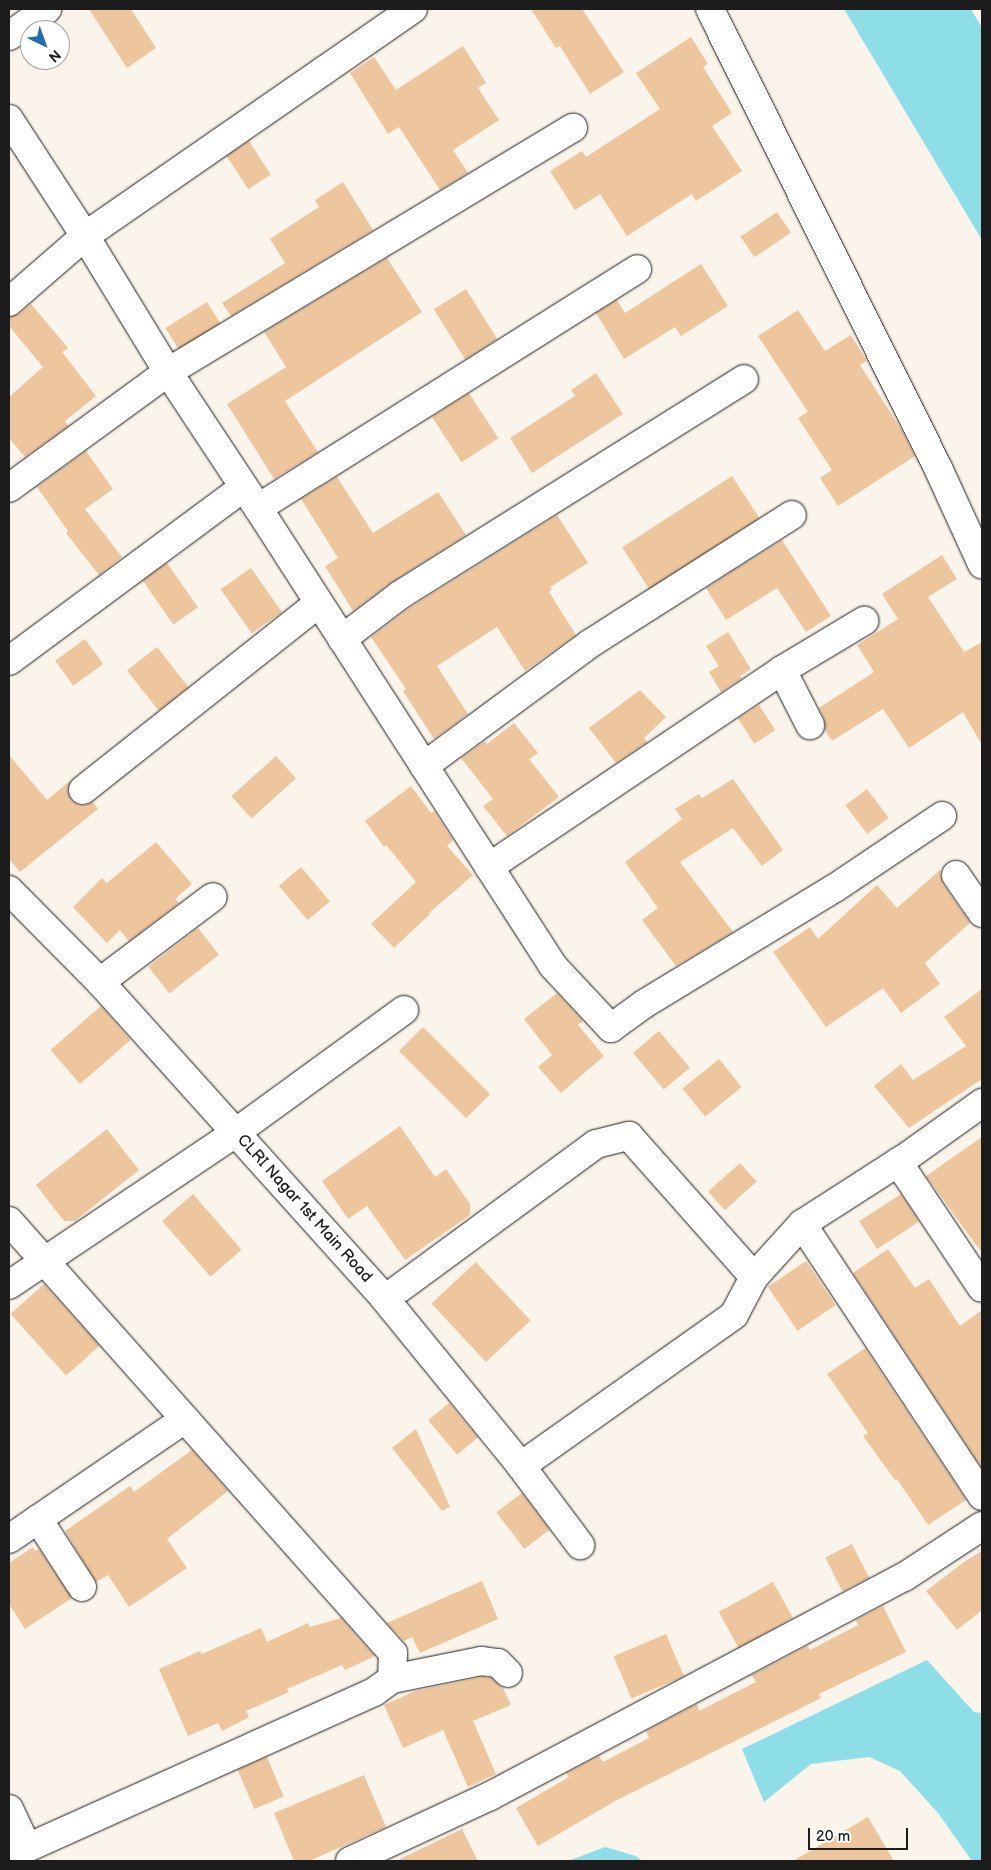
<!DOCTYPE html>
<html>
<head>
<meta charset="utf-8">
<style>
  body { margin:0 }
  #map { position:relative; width:991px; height:1870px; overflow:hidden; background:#fbf4eb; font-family:"Balsamiq Sans",sans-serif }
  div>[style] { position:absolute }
  .water>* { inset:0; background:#8edee8 }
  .building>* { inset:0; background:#edc69d; transform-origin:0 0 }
  .roads { filter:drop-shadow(0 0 1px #1c1c1c) drop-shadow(0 0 1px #1c1c1c) }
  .street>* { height:28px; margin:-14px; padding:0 14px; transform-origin:14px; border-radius:14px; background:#fff }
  span { translate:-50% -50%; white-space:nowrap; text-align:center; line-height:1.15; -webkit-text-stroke:4.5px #fff; paint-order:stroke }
  .street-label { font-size:16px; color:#1c1c1c }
  .frame { position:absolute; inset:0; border:10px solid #1c1c1c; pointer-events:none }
  .north { position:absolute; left:20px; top:20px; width:50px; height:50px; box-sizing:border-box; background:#fff; border:1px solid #a4a4a4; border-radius:50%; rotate:138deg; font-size:14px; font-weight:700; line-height:20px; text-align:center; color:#1c1c1c }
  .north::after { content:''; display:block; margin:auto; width:18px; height:22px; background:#1f6fb2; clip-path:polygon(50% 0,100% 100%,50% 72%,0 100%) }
  .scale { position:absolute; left:808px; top:1828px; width:100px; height:22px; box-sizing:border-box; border:2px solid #1c1c1c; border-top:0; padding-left:6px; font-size:15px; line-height:18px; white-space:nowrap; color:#1c1c1c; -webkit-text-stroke:4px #fff; paint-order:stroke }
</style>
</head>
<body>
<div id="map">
  <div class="water">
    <div style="clip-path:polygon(844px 9px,971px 9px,982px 28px,982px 240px)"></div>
    <div style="clip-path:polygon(927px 1660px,974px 1712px,982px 1713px,982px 1861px,972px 1861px,938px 1813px,900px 1771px,869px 1757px,811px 1764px,764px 1802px,742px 1749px)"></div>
    <div style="clip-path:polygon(605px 1847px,636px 1856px,642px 1861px,568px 1861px)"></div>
  </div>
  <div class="building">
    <div style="clip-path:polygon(89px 9px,131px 9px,156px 48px,127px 68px)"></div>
    <div style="clip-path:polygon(531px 9px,582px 9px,624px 72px,590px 94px,560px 46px,556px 48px)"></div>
    <div style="clip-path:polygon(691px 37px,708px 64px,703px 67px,732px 113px,712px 126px,742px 171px,696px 201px,692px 194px,627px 236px,600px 194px,575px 210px,550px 171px,582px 151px,586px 157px,660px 109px,636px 73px)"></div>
    <div style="clip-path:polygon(463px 46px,486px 83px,478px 88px,499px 120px,453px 150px,468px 173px,440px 190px,399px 127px,388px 134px,350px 73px,374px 57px,396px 90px)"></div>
    <div style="left:249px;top:141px;width:40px;height:27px;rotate:57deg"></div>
    <div style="clip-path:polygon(343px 182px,373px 230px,231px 316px,222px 303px,285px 263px,270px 239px,319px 207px,315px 200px)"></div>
    <div style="left:777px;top:212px;width:25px;height:44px;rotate:56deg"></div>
    <div style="clip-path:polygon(387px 258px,422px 312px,285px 401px,318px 452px,274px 479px,227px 404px,286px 367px,264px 332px)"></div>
    <div style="clip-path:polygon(701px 264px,728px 306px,681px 336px,675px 327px,624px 359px,596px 313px,617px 300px,625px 313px)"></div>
    <div style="left:466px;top:289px;width:59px;height:38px;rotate:58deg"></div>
    <div style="left:207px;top:302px;width:25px;height:49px;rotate:58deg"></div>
    <div style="clip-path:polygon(31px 304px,68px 348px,62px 352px,96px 396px,65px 421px,68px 426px,25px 457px,9px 438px,9px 397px,43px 367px,9px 326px,9px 317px,19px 314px)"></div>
    <div style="clip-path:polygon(798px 310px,825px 351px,851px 335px,867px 361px,860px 365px,903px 432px,915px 456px,838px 506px,820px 478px,832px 470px,798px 418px,808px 412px,758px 336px)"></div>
    <div style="clip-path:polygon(596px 373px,623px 414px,532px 473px,510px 438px,575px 396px,571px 390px)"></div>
    <div style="left:469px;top:393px;width:54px;height:44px;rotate:57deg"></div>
    <div style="clip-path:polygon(86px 451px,113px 489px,85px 509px,122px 557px,99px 575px,66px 533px,68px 531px,37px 487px)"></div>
    <div style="left:732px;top:476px;width:50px;height:131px;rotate:57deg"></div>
    <div style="clip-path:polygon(337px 477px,373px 533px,438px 492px,466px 535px,392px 582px,353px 611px,325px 566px,338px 558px,301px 499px)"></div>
    <div style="clip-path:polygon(557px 515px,588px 563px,550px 587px,552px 589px,549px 592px,576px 635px,525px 671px,497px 627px,437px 666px,468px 714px,434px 739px,403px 691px,406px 689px,371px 637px,409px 608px)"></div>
    <div style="clip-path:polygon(782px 540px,831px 616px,806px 632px,777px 588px,726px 620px,706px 588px)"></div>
    <div style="clip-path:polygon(942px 555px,957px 579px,928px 597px,964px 652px,982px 642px,982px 745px,963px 712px,909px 748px,883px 709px,832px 741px,824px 729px,824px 718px,819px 708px,874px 672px,857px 645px,898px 619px,882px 594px)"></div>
    <div style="left:167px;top:563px;width:54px;height:30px;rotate:55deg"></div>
    <div style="left:251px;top:568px;width:54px;height:37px;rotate:55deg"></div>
    <div style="clip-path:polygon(728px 632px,751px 669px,740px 676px,742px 678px,721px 692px,709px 672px,719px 666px,706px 646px)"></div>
    <div style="left:85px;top:639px;width:31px;height:37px;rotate:54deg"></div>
    <div style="left:157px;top:647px;width:51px;height:38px;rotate:52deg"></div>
    <div style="clip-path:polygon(640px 690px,666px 717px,644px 738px,647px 742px,616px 763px,589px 728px)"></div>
    <div style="left:759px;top:705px;width:30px;height:25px;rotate:57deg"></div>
    <div style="clip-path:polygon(514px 723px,538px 753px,529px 759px,559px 797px,507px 836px,483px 806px,493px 799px,461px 758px,485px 741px,487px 744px)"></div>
    <div style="clip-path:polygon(9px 755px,47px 800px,71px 780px,68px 792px,71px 800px,78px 805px,85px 805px,93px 802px,98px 809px,20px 872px,9px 859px)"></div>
    <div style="left:276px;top:756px;width:30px;height:60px;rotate:48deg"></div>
    <div style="clip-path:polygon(733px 779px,783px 850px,762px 866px,733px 828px,680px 862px,733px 932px,676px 966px,642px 920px,658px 908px,625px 862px,682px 819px,675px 809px,699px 794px,702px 798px)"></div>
    <div style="clip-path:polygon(411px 786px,431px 813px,434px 811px,453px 840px,447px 846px,473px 875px,429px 913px,430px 914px,394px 948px,371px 924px,416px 882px,386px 845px,384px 847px,365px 821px)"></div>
    <div style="left:867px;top:789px;width:36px;height:27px;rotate:53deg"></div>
    <div style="clip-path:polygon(156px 842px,192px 884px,175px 899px,179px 903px,129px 941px,120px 930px,107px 943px,73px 907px,102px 878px,107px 883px)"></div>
    <div style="left:301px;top:867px;width:45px;height:29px;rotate:50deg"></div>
    <div style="clip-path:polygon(940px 870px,943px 884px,970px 923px,925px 963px,940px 984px,901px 1013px,883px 988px,826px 1027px,773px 952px,810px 927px,818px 939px,877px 885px,897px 908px)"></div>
    <div style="left:198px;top:928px;width:34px;height:63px;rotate:52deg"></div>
    <div style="clip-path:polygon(982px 989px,982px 1079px,909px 1128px,874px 1086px,901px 1064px,913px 1080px,966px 1046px,944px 1017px)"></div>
    <div style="clip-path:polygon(557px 993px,583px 1021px,578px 1025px,604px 1056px,561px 1093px,538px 1067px,552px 1055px,524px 1019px)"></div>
    <div style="left:101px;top:1006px;width:45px;height:67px;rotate:49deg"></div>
    <div style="left:423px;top:1027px;width:95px;height:34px;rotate:45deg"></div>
    <div style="left:659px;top:1031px;width:48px;height:34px;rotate:50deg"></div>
    <div style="left:719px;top:1059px;width:36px;height:47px;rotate:51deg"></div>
    <div style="clip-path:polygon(400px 1126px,435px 1177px,446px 1169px,470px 1204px,470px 1215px,405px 1260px,367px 1206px,348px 1219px,322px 1181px)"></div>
    <div style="clip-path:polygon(107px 1129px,139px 1170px,75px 1221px,64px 1221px,36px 1185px)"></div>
    <div style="clip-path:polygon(982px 1137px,982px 1253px,926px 1176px)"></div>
    <div style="left:740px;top:1163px;width:25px;height:43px;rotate:48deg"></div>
    <div style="left:193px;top:1194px;width:74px;height:41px;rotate:49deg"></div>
    <div style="left:901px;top:1194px;width:33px;height:50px;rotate:57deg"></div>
    <div style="clip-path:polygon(888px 1249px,915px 1288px,929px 1279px,960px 1326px,982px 1310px,982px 1468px,853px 1273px)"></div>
    <div style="left:806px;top:1261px;width:53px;height:46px;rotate:56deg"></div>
    <div style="left:476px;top:1262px;width:80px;height:61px;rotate:47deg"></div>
    <div style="left:44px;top:1284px;width:83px;height:45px;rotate:48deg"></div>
    <div style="clip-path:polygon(865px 1348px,966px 1500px,928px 1525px,897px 1479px,895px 1480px,863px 1436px,868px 1433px,827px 1374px)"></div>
    <div style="left:449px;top:1403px;width:45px;height:27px;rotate:50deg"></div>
    <div style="clip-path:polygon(416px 1429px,450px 1507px,442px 1511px,392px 1448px)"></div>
    <div style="clip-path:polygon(192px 1450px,228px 1491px,167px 1539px,187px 1568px,129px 1607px,108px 1575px,96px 1582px,65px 1531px,130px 1486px,134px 1492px)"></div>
    <div style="left:522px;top:1493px;width:46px;height:32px;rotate:53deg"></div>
    <div style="left:852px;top:1544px;width:38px;height:30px;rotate:63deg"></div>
    <div style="clip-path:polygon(33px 1547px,35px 1551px,39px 1549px,72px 1598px,25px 1629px,9px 1604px,9px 1563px)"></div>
    <div style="clip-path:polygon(982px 1551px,982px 1610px,957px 1630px,926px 1591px,964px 1562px)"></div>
    <div style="clip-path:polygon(482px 1581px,498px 1619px,420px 1653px,412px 1637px,404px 1641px,387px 1623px)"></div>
    <div style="left:773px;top:1582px;width:41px;height:62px;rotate:61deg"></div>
    <div style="clip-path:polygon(883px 1606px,906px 1652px,819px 1694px,821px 1698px,617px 1800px,538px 1846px,516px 1808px,569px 1777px,566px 1773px,599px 1756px,603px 1762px,649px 1738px,646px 1731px,697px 1704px,699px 1711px,756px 1682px,752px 1675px,807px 1646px,810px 1650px,858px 1625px,856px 1620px)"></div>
    <div style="clip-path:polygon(341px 1618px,375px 1656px,345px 1670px,342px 1665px,287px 1689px,289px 1692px,246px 1711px,249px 1717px,222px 1731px,218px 1723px,188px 1736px,159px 1669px,200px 1651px,202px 1654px,261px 1628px,267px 1642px,308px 1623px,310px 1627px)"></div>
    <div style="left:666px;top:1634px;width:46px;height:57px;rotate:67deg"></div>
    <div style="clip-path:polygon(482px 1677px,491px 1678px,503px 1688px,511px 1705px,473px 1721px,496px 1774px,468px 1787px,443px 1730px,403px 1748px,384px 1705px,415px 1691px)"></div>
    <div style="left:267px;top:1757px;width:43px;height:32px;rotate:67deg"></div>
    <div style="clip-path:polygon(364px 1775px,386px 1827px,309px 1861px,294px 1861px,274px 1813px)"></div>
    <div style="clip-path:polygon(868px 1817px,894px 1861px,793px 1861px)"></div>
    <div style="clip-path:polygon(462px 1829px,478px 1861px,396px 1861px)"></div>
  </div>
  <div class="roads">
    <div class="street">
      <div style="left:710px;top:9px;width:513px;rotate:63.58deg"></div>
      <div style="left:938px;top:468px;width:106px;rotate:65.4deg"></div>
      <div style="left:9px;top:36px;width:47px;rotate:-35.4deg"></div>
      <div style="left:9px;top:119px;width:140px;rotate:57deg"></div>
      <div style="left:85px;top:236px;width:159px;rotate:58.6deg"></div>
      <div style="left:168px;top:372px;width:163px;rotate:56.5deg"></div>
      <div style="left:258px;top:508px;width:545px;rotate:57.21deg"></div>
      <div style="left:553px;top:966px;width:85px;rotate:46.9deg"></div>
      <div style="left:611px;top:1028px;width:41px;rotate:-36deg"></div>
      <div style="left:644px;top:1004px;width:223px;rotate:-31.3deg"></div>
      <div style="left:835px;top:888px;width:129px;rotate:-33.9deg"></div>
      <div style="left:9px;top:302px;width:101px;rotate:-41deg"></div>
      <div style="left:85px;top:236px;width:399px;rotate:-34.7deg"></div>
      <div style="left:9px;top:488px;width:197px;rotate:-36.1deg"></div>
      <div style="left:168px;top:372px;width:473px;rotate:-31.1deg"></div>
      <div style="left:258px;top:508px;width:448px;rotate:-32.2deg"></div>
      <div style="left:342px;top:639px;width:73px;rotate:-37.2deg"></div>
      <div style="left:400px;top:595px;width:406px;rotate:-32.1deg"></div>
      <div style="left:9px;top:661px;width:292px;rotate:-36.5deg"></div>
      <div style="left:782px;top:670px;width:62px;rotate:63deg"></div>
      <div style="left:424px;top:766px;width:207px;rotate:-36.4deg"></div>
      <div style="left:591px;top:643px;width:238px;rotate:-32.5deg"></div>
      <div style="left:83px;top:790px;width:301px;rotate:-38.4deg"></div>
      <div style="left:489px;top:867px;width:353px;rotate:-33.9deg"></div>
      <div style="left:782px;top:670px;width:96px;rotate:-30.9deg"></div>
      <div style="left:956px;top:875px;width:46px;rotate:55.6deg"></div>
      <div style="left:9px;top:890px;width:129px;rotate:45.3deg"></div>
      <div style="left:100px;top:982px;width:426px;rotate:48deg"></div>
      <div style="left:385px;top:1299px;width:215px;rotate:50.8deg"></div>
      <div style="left:521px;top:1466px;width:99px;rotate:53.2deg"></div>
      <div style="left:100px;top:982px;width:141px;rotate:-37deg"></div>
      <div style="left:898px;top:1162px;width:151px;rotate:56.3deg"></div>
      <div style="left:9px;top:1221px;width:578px;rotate:48.37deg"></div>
      <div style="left:393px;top:1653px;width:26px;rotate:92deg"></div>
      <div style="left:392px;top:1679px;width:22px;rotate:144deg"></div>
      <div style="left:374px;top:1692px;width:400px;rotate:155.8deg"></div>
      <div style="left:802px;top:1224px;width:326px;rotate:56.5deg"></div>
      <div style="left:9px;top:1285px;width:272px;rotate:-33.9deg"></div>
      <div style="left:235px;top:1133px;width:209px;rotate:-36deg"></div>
      <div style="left:385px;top:1299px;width:262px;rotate:-36.3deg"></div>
      <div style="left:596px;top:1144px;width:34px;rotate:-14deg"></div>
      <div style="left:629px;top:1136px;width:188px;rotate:48.4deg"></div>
      <div style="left:521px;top:1466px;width:261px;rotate:-35.3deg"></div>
      <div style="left:734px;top:1315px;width:43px;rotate:-62.2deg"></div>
      <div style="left:754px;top:1277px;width:72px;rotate:-47.8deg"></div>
      <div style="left:802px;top:1224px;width:122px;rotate:-32.7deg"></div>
      <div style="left:905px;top:1158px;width:95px;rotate:-35.5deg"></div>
      <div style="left:38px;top:1519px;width:81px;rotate:57.1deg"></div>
      <div style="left:9px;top:1539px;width:213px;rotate:-34.3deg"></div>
      <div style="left:392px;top:1679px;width:91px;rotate:-11.4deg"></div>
      <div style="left:481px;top:1661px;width:17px;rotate:7deg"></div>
      <div style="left:498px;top:1663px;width:14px;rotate:45deg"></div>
      <div style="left:9px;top:1809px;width:42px;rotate:64.7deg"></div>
      <div style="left:350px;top:1861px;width:154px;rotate:-24.9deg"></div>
      <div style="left:490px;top:1796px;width:468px;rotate:-27.9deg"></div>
      <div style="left:904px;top:1577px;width:93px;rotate:-33.2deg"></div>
    </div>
  </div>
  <div class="street-label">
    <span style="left:304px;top:1209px;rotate:48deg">CLRI Nagar 1st Main Road</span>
  </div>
  <div class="frame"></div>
  <div class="north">N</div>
  <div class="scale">20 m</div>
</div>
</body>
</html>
